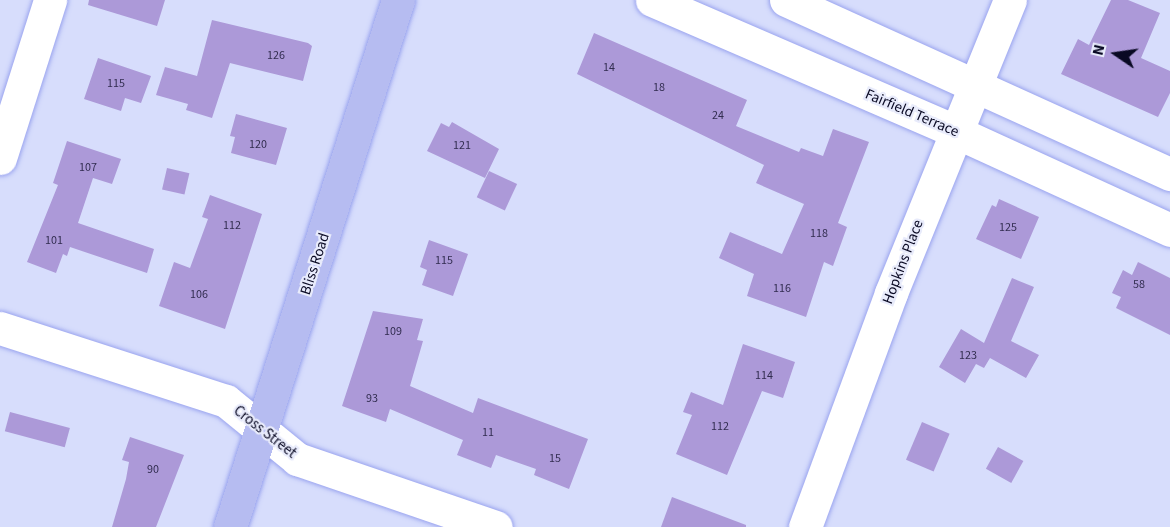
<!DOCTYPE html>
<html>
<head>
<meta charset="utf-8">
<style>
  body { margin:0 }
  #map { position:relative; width:1170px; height:527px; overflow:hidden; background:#d7ddfc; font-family:"Source Sans 3",sans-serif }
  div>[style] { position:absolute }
  .building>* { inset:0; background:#ac99d8; transform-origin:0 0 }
  .roads { filter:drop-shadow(0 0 2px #9aa4ef) drop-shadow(0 0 2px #9aa4ef) }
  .minor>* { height:33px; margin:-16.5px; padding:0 16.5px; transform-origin:16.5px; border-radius:16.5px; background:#fff }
  .major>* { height:33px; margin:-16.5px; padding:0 16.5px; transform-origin:16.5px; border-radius:16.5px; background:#b6bcf1 }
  span { translate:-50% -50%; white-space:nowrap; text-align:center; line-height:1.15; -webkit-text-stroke:4.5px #e8ebfb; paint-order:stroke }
  .number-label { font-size:12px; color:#322d50 }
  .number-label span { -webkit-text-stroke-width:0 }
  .street-label { font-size:15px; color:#090923 }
  .north { position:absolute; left:1086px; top:24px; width:60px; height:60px; -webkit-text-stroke:4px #e8ebfb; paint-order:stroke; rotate:283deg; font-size:16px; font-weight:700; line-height:24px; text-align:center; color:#090923 }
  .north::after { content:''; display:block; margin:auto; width:21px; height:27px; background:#090923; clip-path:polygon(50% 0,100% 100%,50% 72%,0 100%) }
</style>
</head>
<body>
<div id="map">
  <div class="building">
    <div style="clip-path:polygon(89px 0,165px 0,157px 26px,88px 5px)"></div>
    <div style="clip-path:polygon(1111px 0,1128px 0,1160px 13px,1141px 58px,1170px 71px,1170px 93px,1158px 117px,1061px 74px,1078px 39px,1089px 45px)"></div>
    <div style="clip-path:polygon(212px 20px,308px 43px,312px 46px,303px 81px,230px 63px,212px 118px,186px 110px,188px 104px,156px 95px,165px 67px,197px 76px)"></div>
    <div style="clip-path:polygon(594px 33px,747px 100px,736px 126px,799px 152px,801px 148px,823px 156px,833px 129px,869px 142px,838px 223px,847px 227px,833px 266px,824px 262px,806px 317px,747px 296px,754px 274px,719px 258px,730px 232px,782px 254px,804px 204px,756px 183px,764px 165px,577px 74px)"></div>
    <div style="clip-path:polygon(98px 58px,151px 76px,141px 103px,125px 98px,121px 111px,84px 99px)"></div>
    <div style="clip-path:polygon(236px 114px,287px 128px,276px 165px,231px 153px,235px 137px,230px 136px)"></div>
    <div style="clip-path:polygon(452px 122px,499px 149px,485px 178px,427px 151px,441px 123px,449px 127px)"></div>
    <div style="clip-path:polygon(67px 141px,121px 159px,112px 184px,93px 178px,78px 223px,154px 249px,147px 273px,70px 247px,67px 256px,63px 254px,56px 273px,27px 262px,58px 185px,53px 183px)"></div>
    <div style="left:167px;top:168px;width:23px;height:22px;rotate:13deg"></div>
    <div style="left:489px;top:171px;width:31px;height:29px;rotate:25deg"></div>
    <div style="clip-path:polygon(210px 195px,262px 214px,225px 329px,159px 306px,174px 262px,190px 268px,208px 219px,202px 217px)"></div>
    <div style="clip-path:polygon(999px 199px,1039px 217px,1021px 259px,976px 239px,992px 205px,996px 207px)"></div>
    <div style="clip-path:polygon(429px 240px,468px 254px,453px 296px,422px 285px,427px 270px,420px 267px)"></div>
    <div style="clip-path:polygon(1138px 262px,1170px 278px,1170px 335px,1116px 308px,1121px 297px,1112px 293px,1123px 270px,1132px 275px)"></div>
    <div style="clip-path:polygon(1012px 278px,1034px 287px,1011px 341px,1039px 355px,1026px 378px,990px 358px,984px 368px,976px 364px,965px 383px,939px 367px,961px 329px,984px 343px)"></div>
    <div style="clip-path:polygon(373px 311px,423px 319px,417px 340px,423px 341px,410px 386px,473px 413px,478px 398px,588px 439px,569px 489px,534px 475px,536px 469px,496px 455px,491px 468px,457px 455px,463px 440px,390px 409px,386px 422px,342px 406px)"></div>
    <div style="clip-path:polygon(743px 344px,795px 362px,783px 398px,762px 391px,727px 475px,676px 454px,692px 415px,683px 412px,691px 392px,723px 405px)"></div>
    <div style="left:10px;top:412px;width:62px;height:20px;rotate:15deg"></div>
    <div style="left:922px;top:422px;width:30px;height:41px;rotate:23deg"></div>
    <div style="clip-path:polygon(130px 437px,184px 455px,156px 527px,112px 527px,126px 479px,129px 462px,122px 460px)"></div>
    <div style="left:998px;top:447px;width:29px;height:25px;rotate:29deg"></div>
    <div style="clip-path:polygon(672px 497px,746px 525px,746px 527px,661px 527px)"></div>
  </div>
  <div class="roads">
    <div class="minor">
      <div style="left:652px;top:0;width:329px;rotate:23.4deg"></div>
      <div style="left:954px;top:131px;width:238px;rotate:24.6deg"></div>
      <div style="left:786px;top:0;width:422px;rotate:24.4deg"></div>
      <div style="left:0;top:158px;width:166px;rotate:-72.4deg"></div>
      <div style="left:0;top:328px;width:237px;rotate:17.9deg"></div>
      <div style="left:226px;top:401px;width:92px;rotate:39.2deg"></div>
      <div style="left:297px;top:459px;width:210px;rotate:18.9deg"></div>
      <div style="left:805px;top:527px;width:249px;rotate:-69.8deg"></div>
      <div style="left:891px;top:293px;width:316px;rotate:-67.9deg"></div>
    </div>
    <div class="major">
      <div style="left:230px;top:527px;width:553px;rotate:-72.32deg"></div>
    </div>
  </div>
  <div class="number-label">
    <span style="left:276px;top:56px">126</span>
    <span style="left:609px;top:68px">14</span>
    <span style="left:116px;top:84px">115</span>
    <span style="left:659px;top:88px">18</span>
    <span style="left:718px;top:116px">24</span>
    <span style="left:258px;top:145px">120</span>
    <span style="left:462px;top:146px">121</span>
    <span style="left:88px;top:168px">107</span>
    <span style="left:232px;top:226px">112</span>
    <span style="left:1008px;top:228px">125</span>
    <span style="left:819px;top:234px">118</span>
    <span style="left:54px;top:241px">101</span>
    <span style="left:444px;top:261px">115</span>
    <span style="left:1139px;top:285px">58</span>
    <span style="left:782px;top:289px">116</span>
    <span style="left:199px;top:295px">106</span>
    <span style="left:393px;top:332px">109</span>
    <span style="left:968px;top:356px">123</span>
    <span style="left:764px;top:376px">114</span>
    <span style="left:372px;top:399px">93</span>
    <span style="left:720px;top:427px">112</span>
    <span style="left:488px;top:433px">11</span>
    <span style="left:555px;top:459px">15</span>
    <span style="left:153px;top:470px">90</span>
  </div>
  <div class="street-label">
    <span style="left:912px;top:113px;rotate:23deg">Fairfield Terrace</span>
    <span style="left:903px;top:262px;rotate:-69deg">Hopkins Place</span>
    <span style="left:315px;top:264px;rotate:-72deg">Bliss Road</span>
    <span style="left:265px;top:432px;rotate:38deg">Cross Street</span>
  </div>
  <div class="north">N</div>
</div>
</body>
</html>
